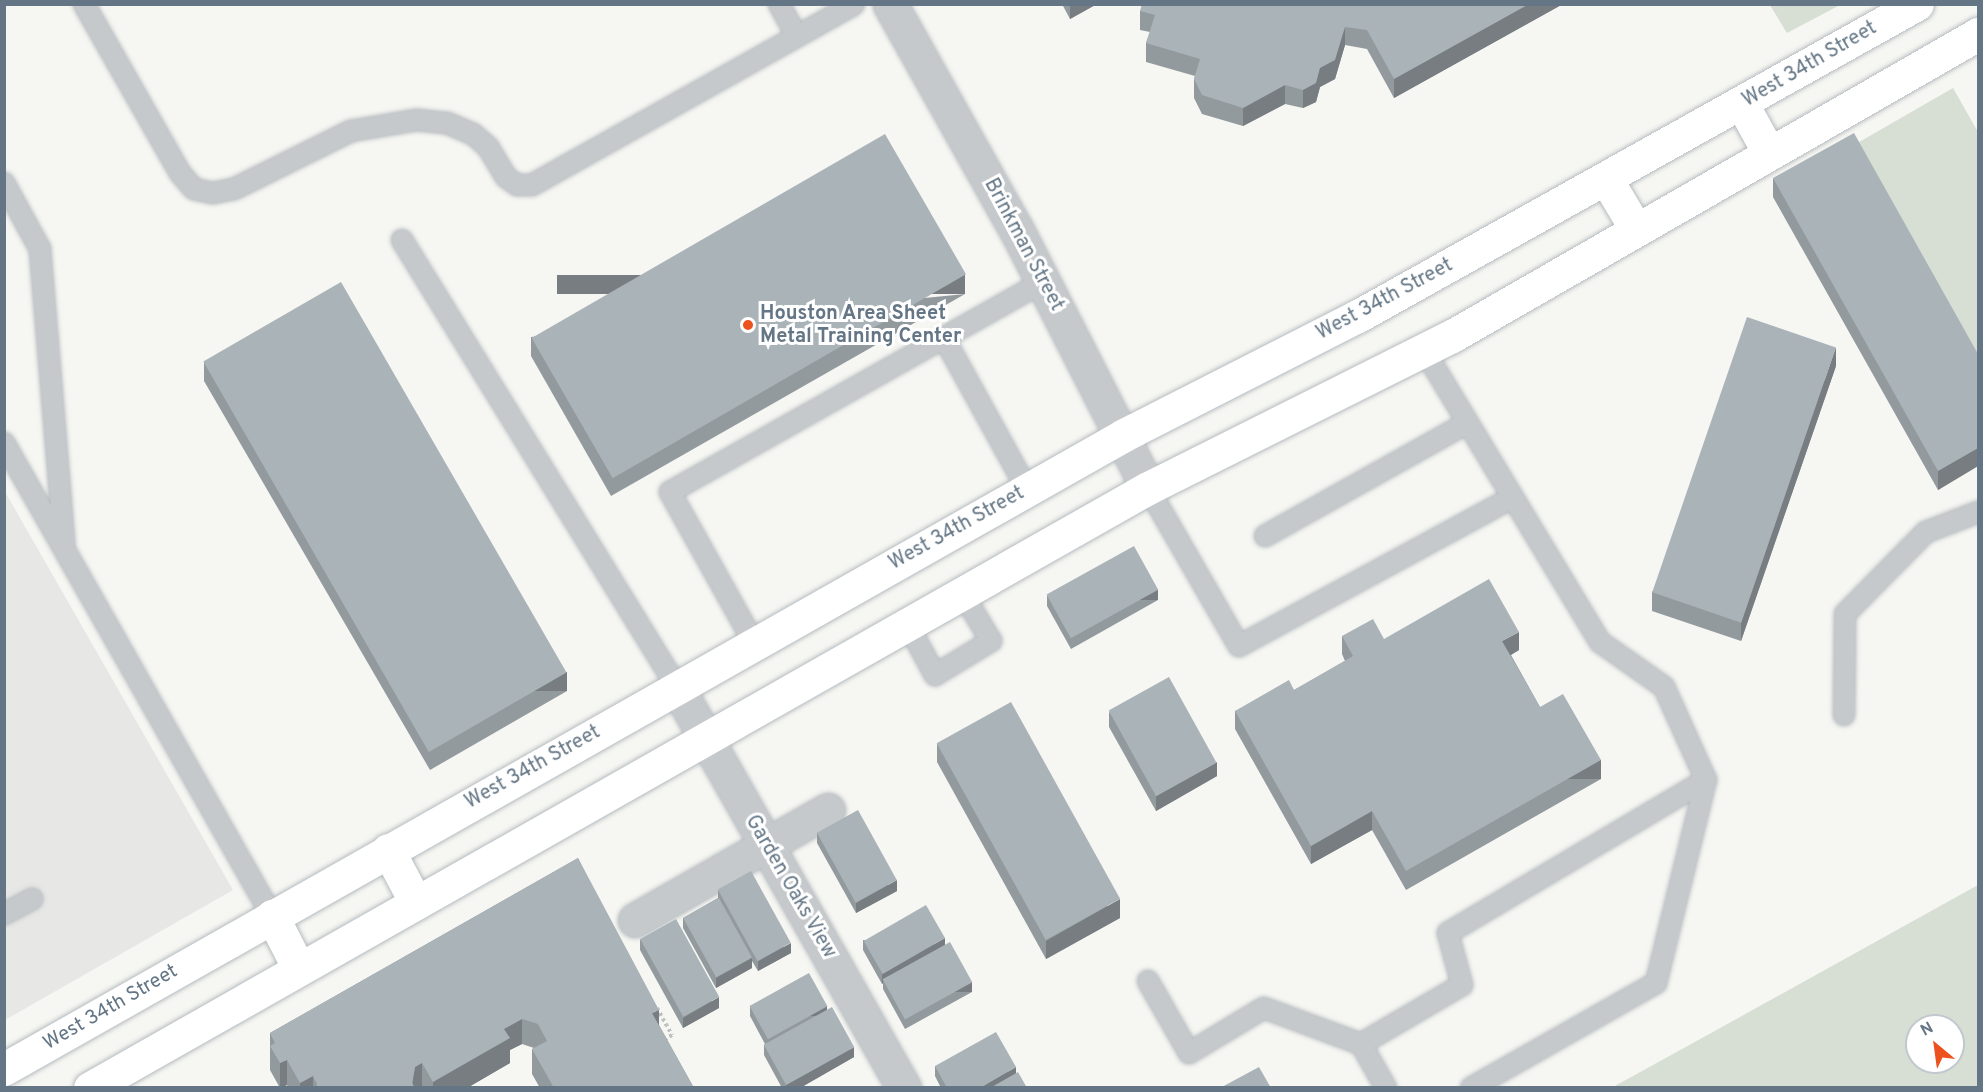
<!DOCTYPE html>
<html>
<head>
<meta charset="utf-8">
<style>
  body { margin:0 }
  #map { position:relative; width:1983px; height:1092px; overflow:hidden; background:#f6f6f2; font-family:Overpass,sans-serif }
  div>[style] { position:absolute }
  .built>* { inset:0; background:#e7e8e6 }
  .green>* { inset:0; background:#d7ded3 }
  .path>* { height:4px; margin-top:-2px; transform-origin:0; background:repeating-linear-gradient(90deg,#bfc1c3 0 3px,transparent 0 6px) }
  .roads { filter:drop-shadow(0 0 2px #b5bbbf) drop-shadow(0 0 2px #b5bbbf) }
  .service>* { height:20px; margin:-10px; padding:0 10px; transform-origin:10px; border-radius:10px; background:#c6c9cc }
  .minor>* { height:33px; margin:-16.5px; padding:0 16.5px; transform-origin:16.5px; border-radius:16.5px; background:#c6c9cc }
  .secondary>* { height:33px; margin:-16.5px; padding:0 16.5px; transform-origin:16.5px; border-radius:16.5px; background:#fff }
  .wall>* { inset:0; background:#929a9e }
  .shaded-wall>* { inset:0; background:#777d81; transform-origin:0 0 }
  .building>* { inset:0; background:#aab3b8; transform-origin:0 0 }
  .dots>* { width:16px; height:16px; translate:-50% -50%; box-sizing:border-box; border:3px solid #fff; border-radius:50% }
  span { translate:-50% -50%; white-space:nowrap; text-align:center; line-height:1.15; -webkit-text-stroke:6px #fff; paint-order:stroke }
  .street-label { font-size:20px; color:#647685 }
  .poi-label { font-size:20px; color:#647685; font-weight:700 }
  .left { translate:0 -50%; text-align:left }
  .frame { position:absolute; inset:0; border:6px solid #647685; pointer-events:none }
  .north { position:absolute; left:1905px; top:1014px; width:60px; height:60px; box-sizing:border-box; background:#fff; border:2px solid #c1c8ce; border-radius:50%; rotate:331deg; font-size:16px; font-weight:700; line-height:24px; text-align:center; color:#647685 }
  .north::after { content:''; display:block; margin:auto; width:21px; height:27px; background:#eb521e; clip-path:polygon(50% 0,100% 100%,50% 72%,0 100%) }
</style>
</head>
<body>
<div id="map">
  <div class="built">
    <div style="clip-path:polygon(4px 490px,233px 890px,5px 1020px,4px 1020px)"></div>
  </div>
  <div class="green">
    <div style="clip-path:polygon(1770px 5px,1840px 5px,1787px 33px)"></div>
    <div style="clip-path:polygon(1953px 88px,1978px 132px,1978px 366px,1854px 145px)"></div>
    <div style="clip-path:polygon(evenodd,1978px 885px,1978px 1087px,1613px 1087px,1713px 1032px,1978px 885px,1917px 1026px,1953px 1026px,1953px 1062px,1917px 1062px,1917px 1026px)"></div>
  </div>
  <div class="path">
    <div style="left:657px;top:1008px;width:31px;rotate:61deg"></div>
    <div style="left:672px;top:1035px;width:9px;rotate:148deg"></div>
  </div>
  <div class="roads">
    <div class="service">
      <div style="left:84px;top:4px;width:194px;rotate:60.4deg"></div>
      <div style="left:180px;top:173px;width:21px;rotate:49deg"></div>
      <div style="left:194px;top:189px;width:19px;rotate:12deg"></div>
      <div style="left:213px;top:193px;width:21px;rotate:-11deg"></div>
      <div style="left:234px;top:189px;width:131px;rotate:-26.4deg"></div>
      <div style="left:351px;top:131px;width:67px;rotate:-9.5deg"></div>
      <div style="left:417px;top:120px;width:30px;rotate:6deg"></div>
      <div style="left:447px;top:123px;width:28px;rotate:23deg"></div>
      <div style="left:473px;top:134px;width:20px;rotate:41deg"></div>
      <div style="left:488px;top:147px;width:35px;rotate:59deg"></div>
      <div style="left:506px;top:177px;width:14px;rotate:36deg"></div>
      <div style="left:517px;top:185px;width:15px"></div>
      <div style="left:532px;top:185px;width:369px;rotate:-29.3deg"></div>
      <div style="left:779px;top:4px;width:37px;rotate:61deg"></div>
      <div style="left:4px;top:183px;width:75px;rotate:61.4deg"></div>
      <div style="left:40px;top:249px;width:295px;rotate:85.3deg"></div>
      <div style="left:402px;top:240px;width:525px;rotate:58.4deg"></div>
      <div style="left:944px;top:338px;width:172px;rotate:61.2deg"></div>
      <div style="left:4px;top:443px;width:544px;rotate:60.46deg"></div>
      <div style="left:1148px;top:488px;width:182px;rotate:60.1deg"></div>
      <div style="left:1239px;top:646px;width:311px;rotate:-28.5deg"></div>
      <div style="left:1265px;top:536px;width:231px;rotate:-29.2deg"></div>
      <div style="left:908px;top:625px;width:57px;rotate:61.6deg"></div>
      <div style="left:935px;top:675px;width:66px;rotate:-31.3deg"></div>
      <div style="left:991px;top:641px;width:55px;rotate:-120.8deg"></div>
      <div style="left:754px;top:643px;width:173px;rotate:-119.1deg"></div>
      <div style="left:670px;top:492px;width:428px;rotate:-29.4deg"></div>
      <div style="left:1844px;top:715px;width:101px;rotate:-89.4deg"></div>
      <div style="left:1845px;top:614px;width:115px;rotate:-45.4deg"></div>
      <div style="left:1926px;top:532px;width:56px;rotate:-21deg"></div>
      <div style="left:4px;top:914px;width:32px;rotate:-28deg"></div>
      <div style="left:1148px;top:981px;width:83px;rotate:60.3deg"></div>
      <div style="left:1189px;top:1053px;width:87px;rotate:-31deg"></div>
      <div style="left:1264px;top:1008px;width:103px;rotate:20.4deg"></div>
      <div style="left:1361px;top:1044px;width:51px;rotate:60.4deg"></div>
      <div style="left:1361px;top:1044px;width:117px;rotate:-30.3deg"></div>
      <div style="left:1462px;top:985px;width:54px;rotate:-105.1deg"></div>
      <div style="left:1448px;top:933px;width:300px;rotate:-30.7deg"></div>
      <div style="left:1706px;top:780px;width:102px;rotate:-114.3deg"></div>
      <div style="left:1664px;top:687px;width:78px;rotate:-144.9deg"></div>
      <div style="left:1600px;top:642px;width:341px;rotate:-121.1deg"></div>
      <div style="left:1471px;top:1088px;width:213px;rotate:-29.6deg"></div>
      <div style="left:1656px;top:983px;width:209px;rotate:-76.2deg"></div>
    </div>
    <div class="minor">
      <div style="left:890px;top:4px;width:260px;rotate:60.8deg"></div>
      <div style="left:1017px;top:231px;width:288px;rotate:63deg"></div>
      <div style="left:677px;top:687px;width:461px;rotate:60.5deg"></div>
      <div style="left:635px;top:920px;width:222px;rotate:-29.7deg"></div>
    </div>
    <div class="secondary">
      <div style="left:1742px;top:104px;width:56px;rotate:61.1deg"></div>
      <div style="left:1606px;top:179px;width:58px;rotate:59deg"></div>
      <div style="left:388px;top:850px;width:60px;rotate:62.2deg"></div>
      <div style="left:272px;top:916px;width:59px;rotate:63deg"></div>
      <div style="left:4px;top:1069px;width:1287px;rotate:-29.51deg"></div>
      <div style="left:1124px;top:435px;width:263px;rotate:-27deg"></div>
      <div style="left:1358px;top:316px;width:640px;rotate:-29.17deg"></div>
      <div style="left:90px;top:1088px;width:1216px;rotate:-29.56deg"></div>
      <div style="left:1148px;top:488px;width:340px;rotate:-26.6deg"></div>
      <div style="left:1452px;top:336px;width:607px;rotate:-29.86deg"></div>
    </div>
  </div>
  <div class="wall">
    <div style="clip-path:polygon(1062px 4px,1097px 4px,1070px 19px)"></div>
    <div style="clip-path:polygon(1563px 4px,1394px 98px,1367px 49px,1345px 45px,1335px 79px,1320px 87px,1316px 102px,1303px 108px,1285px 104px,1243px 126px,1202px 114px,1194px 98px,1194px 79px,1195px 76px,1146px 62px,1146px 43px,1150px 32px,1140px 30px,1140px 11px)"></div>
    <div style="clip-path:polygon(1773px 178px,1978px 354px,1978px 466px,1938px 490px,1773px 197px)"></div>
    <div style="clip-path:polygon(965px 294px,611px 496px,531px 356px,531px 337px)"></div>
    <div style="clip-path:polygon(204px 362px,567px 691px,430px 770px,204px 381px)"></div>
    <div style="clip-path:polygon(1836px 366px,1741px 641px,1652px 611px,1652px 592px)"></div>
    <div style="clip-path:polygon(1047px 596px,1158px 600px,1071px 649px,1047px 606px)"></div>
    <div style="clip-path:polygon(1342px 636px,1519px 650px,1511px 655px,1540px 707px,1601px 779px,1406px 890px,1372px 830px,1311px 864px,1235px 729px,1235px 711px,1294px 690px,1345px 661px,1342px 654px)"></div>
    <div style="clip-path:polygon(1109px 712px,1217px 776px,1156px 811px,1109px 727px)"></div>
    <div style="clip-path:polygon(937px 743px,1120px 918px,1046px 959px,937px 762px)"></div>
    <div style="clip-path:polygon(817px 833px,897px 891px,856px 913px,817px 843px)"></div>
    <div style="clip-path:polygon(578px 858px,659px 1025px,694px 1088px,540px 1088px,532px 1074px,532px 1049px,534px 1048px,522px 1044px,510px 1050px,510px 1063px,467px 1088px,288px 1088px,287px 1085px,280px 1088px,270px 1070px,270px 1033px)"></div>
    <div style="clip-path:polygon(718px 890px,791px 953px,758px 971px,752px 961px,752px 968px,716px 988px,683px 928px,683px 918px,718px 898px)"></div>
    <div style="clip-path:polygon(640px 939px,719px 1008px,683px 1028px,640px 950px)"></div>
    <div style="clip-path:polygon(863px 940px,945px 945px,972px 992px,905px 1029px,883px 989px,883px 983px,882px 984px,863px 950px)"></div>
    <div style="clip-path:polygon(750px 1006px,827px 1010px,854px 1057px,800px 1088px,782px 1088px,764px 1055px,764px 1045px,765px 1044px,750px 1016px)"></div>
    <div style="clip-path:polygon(935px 1066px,1016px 1073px,1027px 1088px,941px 1088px,935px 1076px)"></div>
  </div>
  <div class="shaded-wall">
    <div style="clip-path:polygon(1070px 4px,1097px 4px,1070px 19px)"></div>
    <div style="clip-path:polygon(1529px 4px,1563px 4px,1394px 98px,1394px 79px)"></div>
    <div style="clip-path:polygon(1345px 27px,1345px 45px,1335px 79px,1320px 87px,1316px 102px,1303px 108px,1303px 90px,1320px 68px)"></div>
    <div style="clip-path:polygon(1285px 85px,1285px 104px,1243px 126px,1243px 108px)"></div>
    <div style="left:965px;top:275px;width:19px;height:408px;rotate:90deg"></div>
    <div style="clip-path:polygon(1836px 347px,1836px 366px,1741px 641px,1741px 623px)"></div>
    <div style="clip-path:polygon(1978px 448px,1978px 466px,1938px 490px,1938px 471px)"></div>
    <div style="left:1158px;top:590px;width:10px;height:100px;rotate:90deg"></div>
    <div style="clip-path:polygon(1519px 632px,1519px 650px,1502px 660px,1502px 641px)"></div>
    <div style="left:567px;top:672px;width:19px;height:158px;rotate:90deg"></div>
    <div style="left:1601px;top:760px;width:19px;height:224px;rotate:90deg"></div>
    <div style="clip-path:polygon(1217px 762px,1217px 776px,1156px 811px,1156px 796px)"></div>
    <div style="clip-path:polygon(1372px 811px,1372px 830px,1311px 864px,1311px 846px)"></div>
    <div style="clip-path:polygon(897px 880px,897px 891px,856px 913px,856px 903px)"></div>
    <div style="clip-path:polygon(1120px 899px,1120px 918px,1046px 959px,1046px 941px)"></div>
    <div style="clip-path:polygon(945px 938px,945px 949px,883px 979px,883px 983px,882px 984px,882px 974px)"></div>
    <div style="clip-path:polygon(791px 943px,791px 953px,758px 971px,758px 961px)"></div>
    <div style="clip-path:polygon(752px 958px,752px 968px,716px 988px,716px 978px)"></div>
    <div style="left:972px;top:982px;width:10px;height:77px;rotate:90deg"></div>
    <div style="clip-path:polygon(719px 997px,719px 1008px,683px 1028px,683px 1018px)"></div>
    <div style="left:827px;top:1006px;width:10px;height:68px;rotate:90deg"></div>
    <div style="clip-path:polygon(659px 1010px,659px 1035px,652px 1013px)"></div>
    <div style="clip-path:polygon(522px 1019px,522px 1044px,510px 1050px,510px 1063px,467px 1088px,433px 1088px,433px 1082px,504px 1029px)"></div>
    <div style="clip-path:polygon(854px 1047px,854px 1057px,800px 1088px,786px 1088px,786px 1085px)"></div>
    <div style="clip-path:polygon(287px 1060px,287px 1085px,280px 1088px,280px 1063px)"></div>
    <div style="clip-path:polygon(422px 1063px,422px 1088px,412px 1088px,415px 1067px)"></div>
    <div style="clip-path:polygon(1016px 1067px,1016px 1078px,998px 1088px,980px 1088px)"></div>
    <div style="clip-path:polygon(313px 1076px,313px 1088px,300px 1088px,300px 1083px)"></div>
  </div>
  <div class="building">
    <div style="clip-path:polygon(1142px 4px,1529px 4px,1394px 79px,1367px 30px,1345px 27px,1335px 60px,1320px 68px,1316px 83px,1303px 90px,1285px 85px,1243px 108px,1202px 95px,1194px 79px,1200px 59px,1146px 43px,1155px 15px,1140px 11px)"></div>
    <div style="clip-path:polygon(1854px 133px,1978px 354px,1978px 448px,1938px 471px,1773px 178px)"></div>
    <div style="left:885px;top:134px;width:162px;height:408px;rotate:60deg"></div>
    <div style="left:341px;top:282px;width:451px;height:159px;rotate:60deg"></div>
    <div style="left:1747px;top:317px;width:94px;height:291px;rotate:19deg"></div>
    <div style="left:1134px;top:546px;width:50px;height:100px;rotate:61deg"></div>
    <div style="clip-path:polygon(1489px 579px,1519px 632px,1502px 641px,1540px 707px,1563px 694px,1601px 760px,1406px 871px,1372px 811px,1311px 846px,1235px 711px,1289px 680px,1294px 690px,1353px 656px,1342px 636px,1373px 619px,1384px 639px)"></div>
    <div style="left:1169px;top:677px;width:98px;height:69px;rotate:61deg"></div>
    <div style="left:1011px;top:702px;width:225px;height:85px;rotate:61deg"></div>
    <div style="left:858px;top:810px;width:80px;height:47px;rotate:61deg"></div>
    <div style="clip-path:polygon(578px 858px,659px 1010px,652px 1013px,694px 1088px,554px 1088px,532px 1049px,547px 1041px,538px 1024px,522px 1019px,504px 1029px,510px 1038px,433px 1082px,422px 1063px,415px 1067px,412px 1083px,415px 1088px,316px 1088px,317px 1084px,313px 1076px,300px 1083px,287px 1060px,280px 1063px,270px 1046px,275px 1043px,270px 1033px)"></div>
    <div style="left:751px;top:871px;width:82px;height:38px;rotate:61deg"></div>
    <div style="left:719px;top:898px;width:68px;height:41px;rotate:61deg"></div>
    <div style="left:926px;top:905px;width:38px;height:72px;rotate:60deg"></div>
    <div style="left:676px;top:919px;width:89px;height:41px;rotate:61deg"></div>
    <div style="left:950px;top:942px;width:46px;height:77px;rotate:61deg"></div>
    <div style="left:809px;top:973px;width:38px;height:68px;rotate:61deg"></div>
    <div style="left:832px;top:1007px;width:46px;height:78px;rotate:61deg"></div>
    <div style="clip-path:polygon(996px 1032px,1016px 1067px,980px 1088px,947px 1088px,935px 1066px)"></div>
    <div style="clip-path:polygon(1259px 1067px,1271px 1088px,1220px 1088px)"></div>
    <div style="clip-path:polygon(1018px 1072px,1027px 1088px,990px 1088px)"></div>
  </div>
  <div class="dots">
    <div style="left:748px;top:325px;background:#eb521e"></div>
  </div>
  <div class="street-label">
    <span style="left:1810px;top:65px;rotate:-30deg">West 34th Street</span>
    <span style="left:1023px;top:245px;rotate:62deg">Brinkman Street</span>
    <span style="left:1385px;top:300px;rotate:-28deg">West 34th Street</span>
    <span style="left:957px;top:529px;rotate:-29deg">West 34th Street</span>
    <span style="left:533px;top:768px;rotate:-29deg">West 34th Street</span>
    <span style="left:790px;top:887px;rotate:60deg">Garden Oaks View</span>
    <span style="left:111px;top:1008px;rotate:-30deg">West 34th Street</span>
  </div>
  <div class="poi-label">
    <span class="left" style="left:760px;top:326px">Houston Area Sheet<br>Metal Training Center</span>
  </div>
  <div class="frame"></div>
  <div class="north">N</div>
</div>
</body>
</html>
